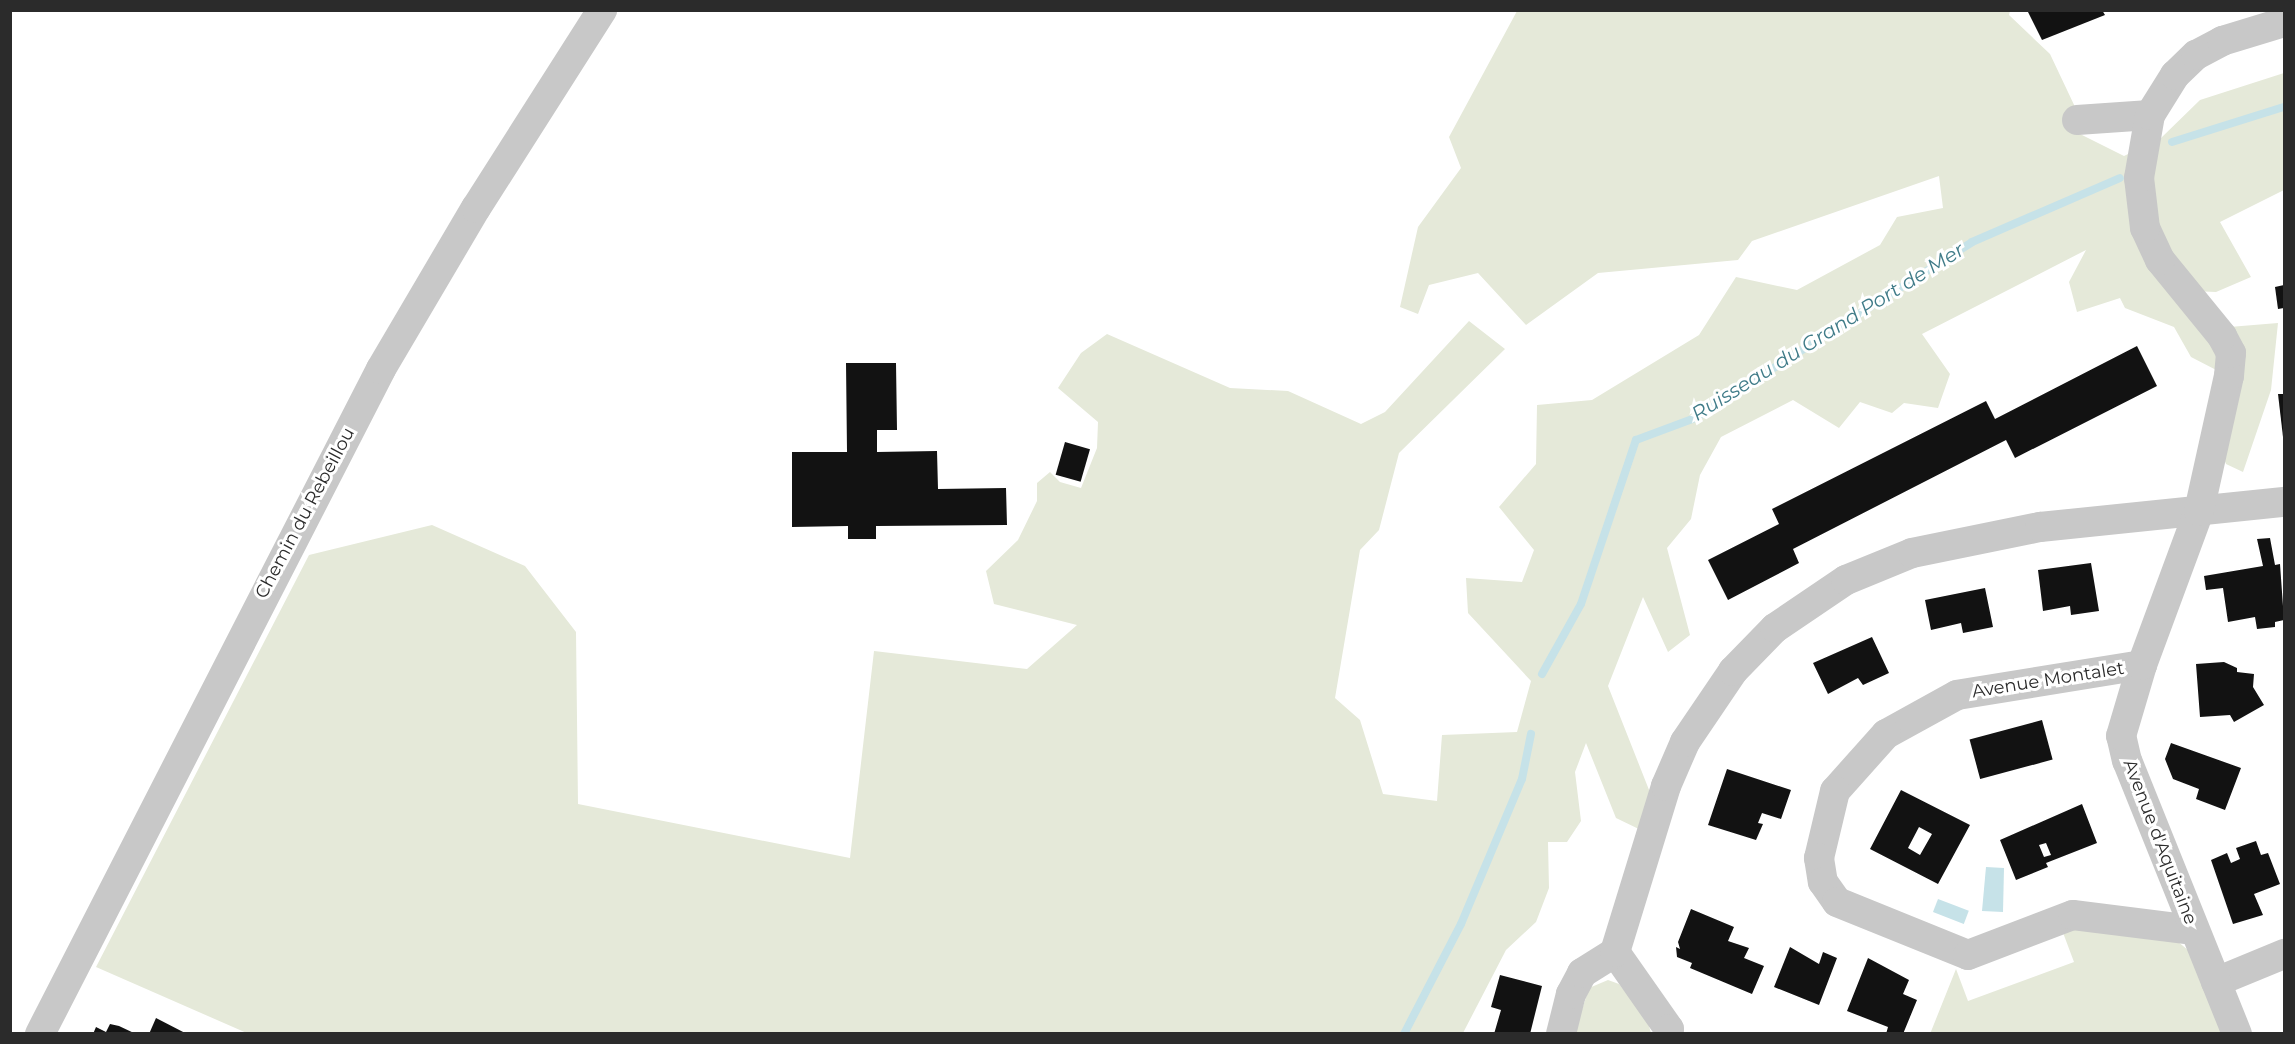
<!DOCTYPE html>
<html>
<head>
<meta charset="utf-8">
<style>
  body { margin:0 }
  #map { position:relative; width:2295px; height:1044px; overflow:hidden; background:#fff; font-family:Montserrat,sans-serif }
  div>[style] { position:absolute }
  .green>* { inset:0; background:#e5e9d9 }
  .water>* { inset:0; background:#c6e2e8; transform-origin:0 0 }
  .stream>* { height:8px; margin:-4px; padding:0 4px; transform-origin:4px; border-radius:4px; background:#c6e2e8 }
  .building>* { inset:0; background:#121212; transform-origin:0 0 }
  .minor>* { height:30px; margin:-15px; padding:0 15px; transform-origin:15px; border-radius:15px; background:#c8c8c8 }
  span { translate:-50% -50%; white-space:nowrap; text-align:center; line-height:1.15; -webkit-text-stroke:6px #fff; paint-order:stroke }
  .street-label { font-size:18px; color:#2b2b2b }
  .water-label { font-size:20px; color:#3f7b88; font-style:italic }
  .frame { position:absolute; inset:0; border:12px solid #2b2b2b; pointer-events:none }
</style>
</head>
<body>
<div id="map">
  <div class="green">
    <div style="clip-path:polygon(1517px 11px,2010px 11px,2009px 15px,2050px 54px,2076px 109px,2078px 133px,2124px 156px,2161px 138px,2200px 100px,2284px 73px,2284px 190px,2220px 222px,2251px 277px,2216px 292px,2167px 290px,2205px 329px,2278px 323px,2271px 390px,2243px 472px,2226px 464px,2211px 427px,2222px 373px,2191px 357px,2174px 327px,2125px 308px,2120px 298px,2077px 312px,2069px 282px,2086px 250px,1922px 334px,1950px 374px,1938px 408px,1904px 403px,1892px 413px,1860px 402px,1839px 428px,1793px 400px,1721px 437px,1700px 475px,1691px 519px,1667px 548px,1690px 635px,1668px 652px,1643px 597px,1608px 686px,1653px 800px,1645px 832px,1616px 818px,1586px 743px,1575px 772px,1581px 821px,1567px 842px,1548px 842px,1549px 888px,1536px 922px,1506px 950px,1463px 1033px,249px 1034px,96px 967px,309px 555px,432px 525px,525px 566px,576px 632px,578px 804px,850px 858px,874px 651px,1027px 669px,1077px 625px,994px 604px,986px 571px,1018px 540px,1037px 501px,1037px 483px,1050px 472px,1060px 482px,1081px 488px,1097px 448px,1098px 422px,1058px 388px,1081px 353px,1107px 334px,1230px 388px,1288px 391px,1361px 424px,1385px 412px,1469px 321px,1505px 349px,1399px 453px,1379px 530px,1360px 550px,1335px 698px,1360px 720px,1383px 794px,1437px 801px,1442px 735px,1517px 732px,1531px 681px,1468px 613px,1466px 578px,1522px 582px,1534px 550px,1499px 507px,1536px 464px,1537px 405px,1592px 400px,1699px 335px,1736px 277px,1797px 290px,1880px 245px,1897px 217px,1943px 208px,1939px 176px,1752px 241px,1738px 260px,1598px 273px,1526px 325px,1478px 273px,1429px 285px,1418px 314px,1400px 307px,1418px 227px,1461px 168px,1449px 137px)"></div>
    <div style="clip-path:polygon(2080px 925px,2177px 941px,2188px 950px,2222px 1034px,1930px 1034px,1956px 969px,1968px 1001px,2074px 962px,2062px 930px)"></div>
    <div style="clip-path:polygon(1608px 980px,1619px 984px,1647px 1019px,1651px 1033px,1574px 1034px,1589px 988px)"></div>
  </div>
  <div class="water">
    <div style="clip-path:polygon(1986px 867px,2004px 868px,2003px 912px,1982px 911px)"></div>
    <div style="left:1938px;top:899px;width:33px;height:14px;rotate:21deg"></div>
  </div>
  <div class="stream">
    <div style="left:2172px;top:142px;width:117px;rotate:-17.4deg"></div>
    <div style="left:1542px;top:674px;width:80px;rotate:-60.9deg"></div>
    <div style="left:1581px;top:604px;width:173px;rotate:-71.5deg"></div>
    <div style="left:1636px;top:440px;width:63px;rotate:-20.4deg"></div>
    <div style="left:1695px;top:418px;width:328px;rotate:-32.4deg"></div>
    <div style="left:1972px;top:242px;width:161px;rotate:-23.4deg"></div>
    <div style="left:1404px;top:1034px;width:124px;rotate:-62.6deg"></div>
    <div style="left:1461px;top:924px;width:157px;rotate:-67.2deg"></div>
    <div style="left:1522px;top:779px;width:46px;rotate:-78.7deg"></div>
  </div>
  <div class="building">
    <div style="clip-path:polygon(2027px 10px,2102px 10px,2105px 15px,2042px 40px)"></div>
    <div style="clip-path:polygon(2284px 285px,2284px 308px,2278px 309px,2275px 287px)"></div>
    <div style="clip-path:polygon(2137px 346px,2157px 386px,2015px 458px,2006px 440px,1793px 549px,1799px 563px,1728px 600px,1708px 560px,1779px 524px,1772px 509px,1986px 401px,1995px 419px)"></div>
    <div style="clip-path:polygon(846px 363px,896px 363px,897px 430px,877px 430px,877px 452px,937px 451px,938px 489px,1006px 488px,1007px 525px,876px 526px,876px 539px,848px 539px,848px 526px,792px 527px,792px 452px,847px 452px)"></div>
    <div style="clip-path:polygon(2278px 394px,2284px 394px,2284px 437px,2283px 437px)"></div>
    <div style="left:1065px;top:442px;width:26px;height:34px;rotate:16deg"></div>
    <div style="clip-path:polygon(2270px 538px,2275px 565px,2280px 564px,2284px 620px,2275px 622px,2275px 627px,2257px 629px,2255px 617px,2228px 622px,2223px 588px,2206px 590px,2204px 576px,2263px 566px,2257px 539px)"></div>
    <div style="clip-path:polygon(2091px 563px,2099px 611px,2071px 615px,2070px 606px,2043px 611px,2038px 570px)"></div>
    <div style="clip-path:polygon(1985px 588px,1993px 627px,1963px 633px,1961px 623px,1931px 630px,1925px 600px)"></div>
    <div style="clip-path:polygon(1872px 637px,1889px 673px,1863px 685px,1858px 678px,1828px 694px,1813px 663px)"></div>
    <div style="clip-path:polygon(2224px 662px,2237px 668px,2237px 672px,2254px 674px,2253px 687px,2264px 705px,2234px 722px,2230px 715px,2200px 717px,2196px 664px)"></div>
    <div style="left:2042px;top:720px;width:41px;height:75px;rotate:75deg"></div>
    <div style="clip-path:polygon(2171px 743px,2241px 768px,2225px 810px,2196px 799px,2199px 789px,2173px 779px,2165px 759px)"></div>
    <div style="clip-path:polygon(1727px 769px,1791px 790px,1781px 819px,1762px 813px,1758px 823px,1763px 824px,1756px 840px,1708px 825px)"></div>
    <div style="clip-path:polygon(evenodd,1901px 790px,1970px 825px,1938px 884px,1870px 849px,1901px 790px,1919px 827px,1932px 834px,1920px 855px,1908px 848px,1919px 827px)"></div>
    <div style="clip-path:polygon(evenodd,2082px 804px,2097px 843px,2046px 863px,2048px 867px,2016px 880px,2000px 840px,2082px 804px,2046px 843px,2051px 855px,2044px 857px,2039px 845px,2046px 843px)"></div>
    <div style="clip-path:polygon(2256px 841px,2261px 855px,2268px 853px,2280px 884px,2254px 894px,2263px 915px,2233px 924px,2211px 860px,2227px 853px,2231px 863px,2240px 859px,2236px 848px)"></div>
    <div style="clip-path:polygon(1691px 909px,1734px 927px,1728px 941px,1749px 948px,1744px 958px,1764px 966px,1752px 994px,1690px 968px,1692px 963px,1677px 957px,1676px 947px,1680px 949px,1678px 942px)"></div>
    <div style="clip-path:polygon(1790px 947px,1819px 964px,1823px 952px,1837px 958px,1819px 1005px,1774px 987px)"></div>
    <div style="clip-path:polygon(1868px 958px,1909px 980px,1903px 994px,1917px 1000px,1903px 1034px,1886px 1034px,1888px 1027px,1847px 1011px)"></div>
    <div style="clip-path:polygon(1500px 975px,1542px 986px,1530px 1034px,1494px 1034px,1501px 1010px,1491px 1007px)"></div>
    <div style="clip-path:polygon(156px 1018px,187px 1034px,149px 1034px)"></div>
    <div style="clip-path:polygon(110px 1024px,119px 1026px,136px 1034px,93px 1034px,96px 1027px,106px 1032px)"></div>
  </div>
  <div class="minor">
    <div style="left:2077px;top:120px;width:73px;rotate:-3.9deg"></div>
    <div style="left:2142px;top:665px;width:187px;rotate:170.8deg"></div>
    <div style="left:1957px;top:695px;width:81px;rotate:151.2deg"></div>
    <div style="left:1886px;top:734px;width:76px;rotate:131.8deg"></div>
    <div style="left:1835px;top:791px;width:69px;rotate:103.4deg"></div>
    <div style="left:1819px;top:858px;width:24px;rotate:81deg"></div>
    <div style="left:1823px;top:882px;width:24px;rotate:55deg"></div>
    <div style="left:1837px;top:902px;width:141px;rotate:22deg"></div>
    <div style="left:1968px;top:955px;width:112px;rotate:-20.9deg"></div>
    <div style="left:2073px;top:915px;width:122px;rotate:7.1deg"></div>
    <div style="left:1615px;top:952px;width:94px;rotate:55deg"></div>
    <div style="left:1669px;top:1029px;width:5px;rotate:101deg"></div>
    <div style="left:2216px;top:982px;width:74px;rotate:-22.4deg"></div>
    <div style="left:40px;top:1034px;width:747px;rotate:-62.85deg"></div>
    <div style="left:381px;top:369px;width:187px;rotate:-59.5deg"></div>
    <div style="left:476px;top:208px;width:235px;rotate:-57.5deg"></div>
    <div style="left:1561px;top:1034px;width:41px;rotate:-76deg"></div>
    <div style="left:1571px;top:994px;width:24px;rotate:-62deg"></div>
    <div style="left:1582px;top:973px;width:39px;rotate:-32deg"></div>
    <div style="left:1615px;top:952px;width:174px;rotate:-72.9deg"></div>
    <div style="left:1666px;top:786px;width:48px;rotate:-66.6deg"></div>
    <div style="left:1685px;top:742px;width:86px;rotate:-55.9deg"></div>
    <div style="left:1733px;top:671px;width:60px;rotate:-45.7deg"></div>
    <div style="left:1775px;top:628px;width:86px;rotate:-34.1deg"></div>
    <div style="left:1846px;top:580px;width:71px;rotate:-22.2deg"></div>
    <div style="left:1912px;top:553px;width:131px;rotate:-11.5deg"></div>
    <div style="left:2040px;top:527px;width:245px;rotate:-5.9deg"></div>
    <div style="left:2237px;top:1034px;width:294px;rotate:-111.9deg"></div>
    <div style="left:2127px;top:761px;width:26px;rotate:-103deg"></div>
    <div style="left:2121px;top:736px;width:74px;rotate:-73.5deg"></div>
    <div style="left:2142px;top:665px;width:164px;rotate:-69.7deg"></div>
    <div style="left:2199px;top:511px;width:138px;rotate:-77.5deg"></div>
    <div style="left:2229px;top:376px;width:23px;rotate:-85deg"></div>
    <div style="left:2231px;top:353px;width:19px;rotate:-118deg"></div>
    <div style="left:2222px;top:336px;width:98px;rotate:-129.2deg"></div>
    <div style="left:2160px;top:260px;width:35px;rotate:-115deg"></div>
    <div style="left:2145px;top:228px;width:50px;rotate:-96.8deg"></div>
    <div style="left:2139px;top:178px;width:64px;rotate:-80.1deg"></div>
    <div style="left:2150px;top:115px;width:47px;rotate:-58deg"></div>
    <div style="left:2175px;top:75px;width:29px;rotate:-44deg"></div>
    <div style="left:2196px;top:55px;width:30px;rotate:-28deg"></div>
    <div style="left:2222px;top:41px;width:65px;rotate:-17deg"></div>
  </div>
  <div class="street-label">
    <span style="left:305px;top:513px;rotate:-62deg">Chemin du Rebeillou</span>
    <span style="left:2048px;top:680px;rotate:-9deg">Avenue Montalet</span>
    <span style="left:2160px;top:842px;rotate:69deg">Avenue d'Aquitaine</span>
  </div>
  <div class="water-label">
    <span style="left:1828px;top:332px;rotate:-32deg">Ruisseau du Grand Port de Mer</span>
  </div>
  <div class="frame"></div>
</div>
</body>
</html>
